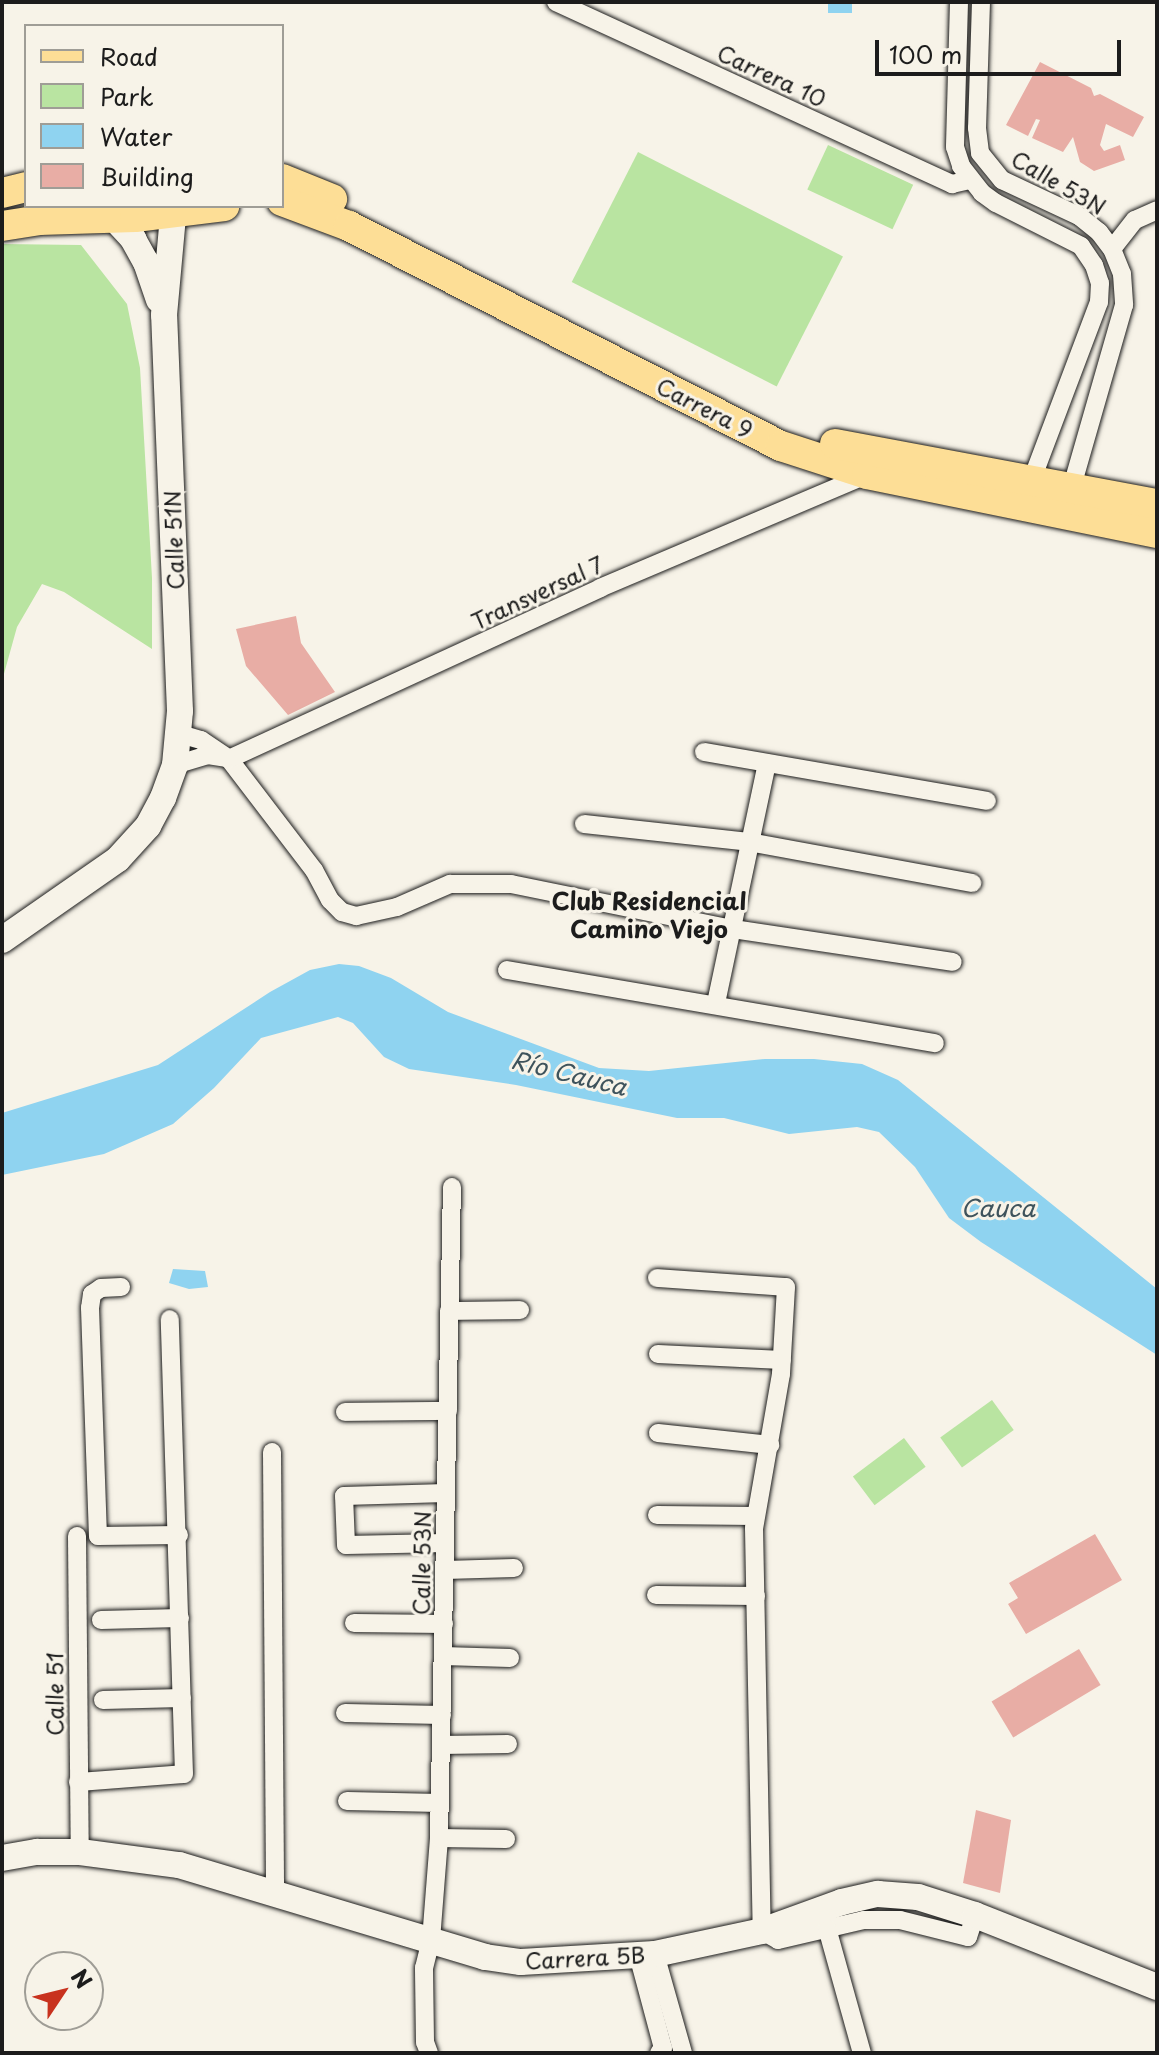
<!DOCTYPE html>
<html>
<head>
<meta charset="utf-8">
<style>
  body { margin:0 }
  #map { position:relative; width:1159px; height:2055px; overflow:hidden; background:#f7f3e8; font-family:"Playpen Sans",sans-serif }
  div>[style] { position:absolute }
  .green>* { inset:0; background:#b9e4a1; transform-origin:0 0 }
  .water>* { inset:0; background:#8fd3f0; transform-origin:0 0 }
  .building>* { inset:0; background:#e8ada5; transform-origin:0 0 }
  .roads { filter:drop-shadow(0 0 2px #1c1c1c) drop-shadow(0 0 2px #1c1c1c) }
  .minor>* { height:18px; margin:-9px; padding:0 9px; transform-origin:9px; border-radius:9px; background:#f7f3e8 }
  .secondary>* { height:26px; margin:-13px; padding:0 13px; transform-origin:13px; border-radius:13px; background:#f7f3e8 }
  .primary>* { height:30px; margin:-15px; padding:0 15px; transform-origin:15px; border-radius:15px; background:#fdde96 }
  span { translate:-50% -50%; white-space:nowrap; text-align:center; line-height:1.15; -webkit-text-stroke:6px #f7f3e8; paint-order:stroke }
  .street-label { font-size:22px; color:#1c1c1c }
  .neighbourhood-label { font-size:24px; color:#1c1c1c; font-weight:700 }
  .water-label { font-size:24px; color:#3e535c; font-style:italic }
  .frame { position:absolute; inset:0; border:4px solid #1c1c1c; pointer-events:none }
  .legend { position:absolute; left:24px; top:24px; width:260px; height:184px; box-sizing:border-box; background:#f7f3e8; border:2px solid #9f9d96; margin:0; padding:10px 14px; list-style:none; font-size:24px; color:#1c1c1c }
  .legend li { display:flex; align-items:center; gap:16px; height:40px }
  .legend b { width:40px; border:2px solid #9f9d96 }
  .north { position:absolute; left:24px; top:1951px; width:80px; height:80px; box-sizing:border-box; background:#f7f3e8; border:2px solid #9f9d96; border-radius:50%; rotate:55deg; font-size:22px; font-weight:700; line-height:32px; text-align:center; color:#1c1c1c }
  .north::after { content:''; display:block; margin:auto; width:28px; height:36px; background:#c8321e; clip-path:polygon(50% 0,100% 100%,50% 72%,0 100%) }
  .scale { position:absolute; left:875px; top:40px; width:246px; height:36px; box-sizing:border-box; border:4px solid #1c1c1c; border-top:0; padding-left:10px; font-size:24px; line-height:28px; white-space:nowrap; color:#1c1c1c; -webkit-text-stroke:6px #f7f3e8; paint-order:stroke }
</style>
</head>
<body>
<div id="map">
  <div class="green">
    <div style="left:828px;top:145px;width:94px;height:49px;rotate:25deg"></div>
    <div style="left:638px;top:152px;width:230px;height:146px;rotate:27deg"></div>
    <div style="clip-path:polygon(2px 244px,81px 245px,127px 304px,140px 368px,152px 578px,152px 649px,64px 592px,42px 584px,17px 627px,2px 681px)"></div>
    <div style="left:992px;top:1400px;width:37px;height:64px;rotate:54deg"></div>
    <div style="left:904px;top:1438px;width:36px;height:64px;rotate:53deg"></div>
  </div>
  <div class="water">
    <div style="left:828px;top:2px;width:24px;height:11px"></div>
    <div style="clip-path:polygon(339px 964px,359px 966px,391px 978px,448px 1012px,599px 1068px,649px 1071px,765px 1059px,814px 1059px,862px 1064px,898px 1080px,1157px 1289px,1157px 1355px,981px 1242px,949px 1218px,915px 1167px,879px 1132px,857px 1127px,789px 1134px,724px 1118px,677px 1118px,516px 1085px,409px 1069px,384px 1057px,353px 1023px,338px 1017px,261px 1038px,214px 1088px,173px 1124px,104px 1154px,2px 1175px,2px 1113px,158px 1065px,270px 992px,310px 970px)"></div>
    <div style="clip-path:polygon(173px 1269px,205px 1271px,208px 1287px,189px 1289px,169px 1283px)"></div>
  </div>
  <div class="building">
    <div style="clip-path:polygon(1040px 62px,1091px 88px,1094px 96px,1100px 94px,1144px 117px,1133px 137px,1106px 124px,1100px 145px,1104px 151px,1120px 145px,1125px 160px,1094px 171px,1080px 162px,1073px 137px,1063px 152px,1032px 138px,1040px 120px,1036px 119px,1028px 136px,1006px 125px)"></div>
    <div style="clip-path:polygon(296px 616px,301px 643px,335px 692px,288px 715px,246px 666px,236px 629px)"></div>
    <div style="clip-path:polygon(1095px 1534px,1122px 1580px,1026px 1634px,1008px 1604px,1018px 1598px,1009px 1583px)"></div>
    <div style="left:1079px;top:1649px;width:42px;height:102px;rotate:59deg"></div>
    <div style="clip-path:polygon(976px 1810px,1011px 1820px,1000px 1893px,963px 1883px)"></div>
  </div>
  <div class="roads">
    <div class="minor">
      <div style="left:556px;top:2px;width:436px;rotate:24.7deg"></div>
      <div style="left:952px;top:184px;width:17px;rotate:-13deg"></div>
      <div style="left:959px;top:2px;width:145px;rotate:91.6deg"></div>
      <div style="left:955px;top:147px;width:20px;rotate:72deg"></div>
      <div style="left:961px;top:166px;width:34px;rotate:52deg"></div>
      <div style="left:982px;top:193px;width:17px;rotate:36deg"></div>
      <div style="left:996px;top:203px;width:95px;rotate:26.8deg"></div>
      <div style="left:1081px;top:246px;width:23px;rotate:56deg"></div>
      <div style="left:1094px;top:265px;width:19px;rotate:72deg"></div>
      <div style="left:1100px;top:283px;width:19px;rotate:93deg"></div>
      <div style="left:1099px;top:302px;width:192px;rotate:110.7deg"></div>
      <div style="left:981px;top:2px;width:126px;rotate:91.8deg"></div>
      <div style="left:977px;top:128px;width:25px;rotate:83deg"></div>
      <div style="left:980px;top:153px;width:35px;rotate:51deg"></div>
      <div style="left:1002px;top:180px;width:85px;rotate:25.1deg"></div>
      <div style="left:1079px;top:216px;width:26px;rotate:39deg"></div>
      <div style="left:1099px;top:232px;width:21px;rotate:53deg"></div>
      <div style="left:1112px;top:249px;width:27px;rotate:68deg"></div>
      <div style="left:1122px;top:274px;width:31px;rotate:86deg"></div>
      <div style="left:1124px;top:305px;width:192px;rotate:106deg"></div>
      <div style="left:1112px;top:249px;width:37px;rotate:-52deg"></div>
      <div style="left:1135px;top:220px;width:24px;rotate:-24deg"></div>
      <div style="left:180px;top:734px;width:22px;rotate:16deg"></div>
      <div style="left:201px;top:740px;width:34px;rotate:34deg"></div>
      <div style="left:229px;top:759px;width:140px;rotate:52.6deg"></div>
      <div style="left:314px;top:870px;width:34px;rotate:62deg"></div>
      <div style="left:330px;top:900px;width:17px;rotate:45deg"></div>
      <div style="left:342px;top:912px;width:15px;rotate:16deg"></div>
      <div style="left:356px;top:916px;width:42px;rotate:-12.4deg"></div>
      <div style="left:397px;top:907px;width:58px;rotate:-23.5deg"></div>
      <div style="left:450px;top:884px;width:61px"></div>
      <div style="left:511px;top:884px;width:227px;rotate:11.5deg"></div>
      <div style="left:733px;top:929px;width:222px;rotate:8.5deg"></div>
      <div style="left:704px;top:752px;width:287px;rotate:9.8deg"></div>
      <div style="left:229px;top:759px;width:409px;rotate:-24.7deg"></div>
      <div style="left:600px;top:588px;width:289px;rotate:-23deg"></div>
      <div style="left:175px;top:765px;width:34px;rotate:-17deg"></div>
      <div style="left:208px;top:755px;width:18px;rotate:9deg"></div>
      <div style="left:584px;top:824px;width:166px;rotate:6.2deg"></div>
      <div style="left:749px;top:842px;width:227px;rotate:10.4deg"></div>
      <div style="left:507px;top:970px;width:434px;rotate:9.7deg"></div>
      <div style="left:716px;top:1003px;width:245px;rotate:-78deg"></div>
      <div style="left:657px;top:1278px;width:129px;rotate:4deg"></div>
      <div style="left:786px;top:1287px;width:87px;rotate:93.3deg"></div>
      <div style="left:781px;top:1374px;width:156px;rotate:99.9deg"></div>
      <div style="left:754px;top:1528px;width:403px;rotate:88.9deg"></div>
      <div style="left:762px;top:1931px;width:18px;rotate:29deg"></div>
      <div style="left:778px;top:1940px;width:88px;rotate:-13.1deg"></div>
      <div style="left:864px;top:1920px;width:36px"></div>
      <div style="left:900px;top:1920px;width:70px;rotate:14deg"></div>
      <div style="left:968px;top:1937px;width:23px;rotate:-72deg"></div>
      <div style="left:121px;top:1287px;width:20px;rotate:177deg"></div>
      <div style="left:101px;top:1288px;width:11px;rotate:146deg"></div>
      <div style="left:92px;top:1294px;width:14px;rotate:98deg"></div>
      <div style="left:90px;top:1308px;width:228px;rotate:88deg"></div>
      <div style="left:98px;top:1536px;width:81px;rotate:-0.7deg"></div>
      <div style="left:449px;top:1311px;width:71px;rotate:-0.8deg"></div>
      <div style="left:658px;top:1354px;width:124px;rotate:2.8deg"></div>
      <div style="left:345px;top:1412px;width:103px;rotate:-0.6deg"></div>
      <div style="left:658px;top:1433px;width:113px;rotate:6.1deg"></div>
      <div style="left:272px;top:1452px;width:441px;rotate:89.6deg"></div>
      <div style="left:657px;top:1515px;width:98px;rotate:0.6deg"></div>
      <div style="left:77px;top:1536px;width:316px;rotate:89.5deg"></div>
      <div style="left:445px;top:1543px;width:99px;rotate:178.8deg"></div>
      <div style="left:346px;top:1545px;width:49px;rotate:-92.3deg"></div>
      <div style="left:344px;top:1496px;width:102px;rotate:-1.7deg"></div>
      <div style="left:445px;top:1570px;width:69px;rotate:-1.7deg"></div>
      <div style="left:656px;top:1595px;width:100px;rotate:0.6deg"></div>
      <div style="left:101px;top:1620px;width:79px;rotate:-1.5deg"></div>
      <div style="left:354px;top:1623px;width:90px;rotate:0.6deg"></div>
      <div style="left:443px;top:1656px;width:67px;rotate:1.7deg"></div>
      <div style="left:103px;top:1700px;width:79px;rotate:-1.5deg"></div>
      <div style="left:345px;top:1713px;width:97px;rotate:1.2deg"></div>
      <div style="left:441px;top:1745px;width:67px;rotate:-0.9deg"></div>
      <div style="left:78px;top:1782px;width:106px;rotate:-4.3deg"></div>
      <div style="left:184px;top:1774px;width:455px;rotate:-91.8deg"></div>
      <div style="left:347px;top:1801px;width:93px;rotate:1.2deg"></div>
      <div style="left:439px;top:1838px;width:67px;rotate:0.9deg"></div>
      <div style="left:827px;top:1928px;width:130px;rotate:74.4deg"></div>
      <div style="left:655px;top:1954px;width:103px;rotate:74.2deg"></div>
      <div style="left:638px;top:1955px;width:96px;rotate:75deg"></div>
      <div style="left:663px;top:2048px;width:6px;rotate:129deg"></div>
      <div style="left:429px;top:2053px;width:12px;rotate:-110deg"></div>
      <div style="left:425px;top:2042px;width:74px;rotate:-90.8deg"></div>
      <div style="left:424px;top:1968px;width:29px;rotate:-76deg"></div>
      <div style="left:431px;top:1940px;width:102px;rotate:-85.5deg"></div>
      <div style="left:439px;top:1838px;width:651px;rotate:-88.86deg"></div>
    </div>
    <div class="secondary">
      <div style="left:111px;top:206px;width:9px;rotate:90deg"></div>
      <div style="left:111px;top:215px;width:33px;rotate:47deg"></div>
      <div style="left:133px;top:239px;width:26px;rotate:61deg"></div>
      <div style="left:146px;top:262px;width:40px;rotate:71.1deg"></div>
      <div style="left:2px;top:940px;width:141px;rotate:-34.9deg"></div>
      <div style="left:118px;top:859px;width:45px;rotate:-47.7deg"></div>
      <div style="left:148px;top:826px;width:32px;rotate:-62deg"></div>
      <div style="left:163px;top:798px;width:35px;rotate:-70deg"></div>
      <div style="left:175px;top:765px;width:54px;rotate:-84.7deg"></div>
      <div style="left:180px;top:711px;width:396px;rotate:-92.3deg"></div>
      <div style="left:164px;top:315px;width:109px;rotate:-84.8deg"></div>
      <div style="left:2px;top:1858px;width:36px;rotate:-10deg"></div>
      <div style="left:37px;top:1852px;width:43px"></div>
      <div style="left:80px;top:1852px;width:100px;rotate:7.5deg"></div>
      <div style="left:179px;top:1865px;width:320px;rotate:16.7deg"></div>
      <div style="left:485px;top:1957px;width:36px;rotate:8deg"></div>
      <div style="left:521px;top:1962px;width:134px;rotate:-3.4deg"></div>
      <div style="left:655px;top:1954px;width:109px;rotate:-12.1deg"></div>
      <div style="left:762px;top:1931px;width:85px;rotate:-19.9deg"></div>
      <div style="left:842px;top:1902px;width:37px;rotate:-13deg"></div>
      <div style="left:878px;top:1894px;width:40px;rotate:4.3deg"></div>
      <div style="left:918px;top:1897px;width:60px;rotate:17.5deg"></div>
      <div style="left:975px;top:1915px;width:196px;rotate:21.6deg"></div>
    </div>
    <div class="primary">
      <div style="left:282px;top:179px;width:54px;rotate:21.8deg"></div>
      <div style="left:2px;top:193px;width:25px;rotate:-14deg"></div>
      <div style="left:282px;top:201px;width:72px;rotate:20.5deg"></div>
      <div style="left:349px;top:226px;width:485px;rotate:27deg"></div>
      <div style="left:781px;top:446px;width:90px;rotate:18deg"></div>
      <div style="left:867px;top:474px;width:296px;rotate:11.5deg"></div>
      <div style="left:2px;top:226px;width:37px;rotate:-9deg"></div>
      <div style="left:39px;top:220px;width:96px;rotate:-1.8deg"></div>
      <div style="left:135px;top:217px;width:90px;rotate:-7deg"></div>
      <div style="left:835px;top:444px;width:328px;rotate:10.6deg"></div>
    </div>
  </div>
  <div class="street-label">
    <span style="left:772px;top:75px;rotate:25deg">Carrera 10</span>
    <span style="left:1059px;top:182px;rotate:30deg">Calle 53N</span>
    <span style="left:705px;top:407px;rotate:27deg">Carrera 9</span>
    <span style="left:173px;top:540px;rotate:-92deg">Calle 51N</span>
    <span style="left:537px;top:592px;rotate:-25deg">Transversal 7</span>
    <span style="left:421px;top:1563px;rotate:-89deg">Calle 53N</span>
    <span style="left:54px;top:1694px;rotate:-90deg">Calle 51</span>
    <span style="left:585px;top:1957px;rotate:-3deg">Carrera 5B</span>
  </div>
  <div class="neighbourhood-label">
    <span style="left:649px;top:915px">Club Residencial<br>Camino Viejo</span>
  </div>
  <div class="water-label">
    <span style="left:569px;top:1073px;rotate:14deg">Río Cauca</span>
    <span style="left:998px;top:1208px">Cauca</span>
  </div>
  <div class="frame"></div>
  <ul class="legend">
  <li><b style="height:10px;background:#fdde96"></b>Road</li>
  <li><b style="height:22px;background:#b9e4a1"></b>Park</li>
  <li><b style="height:22px;background:#8fd3f0"></b>Water</li>
  <li><b style="height:22px;background:#e8ada5"></b>Building</li>
  </ul>
  <div class="north">N</div>
  <div class="scale">100 m</div>
</div>
</body>
</html>
